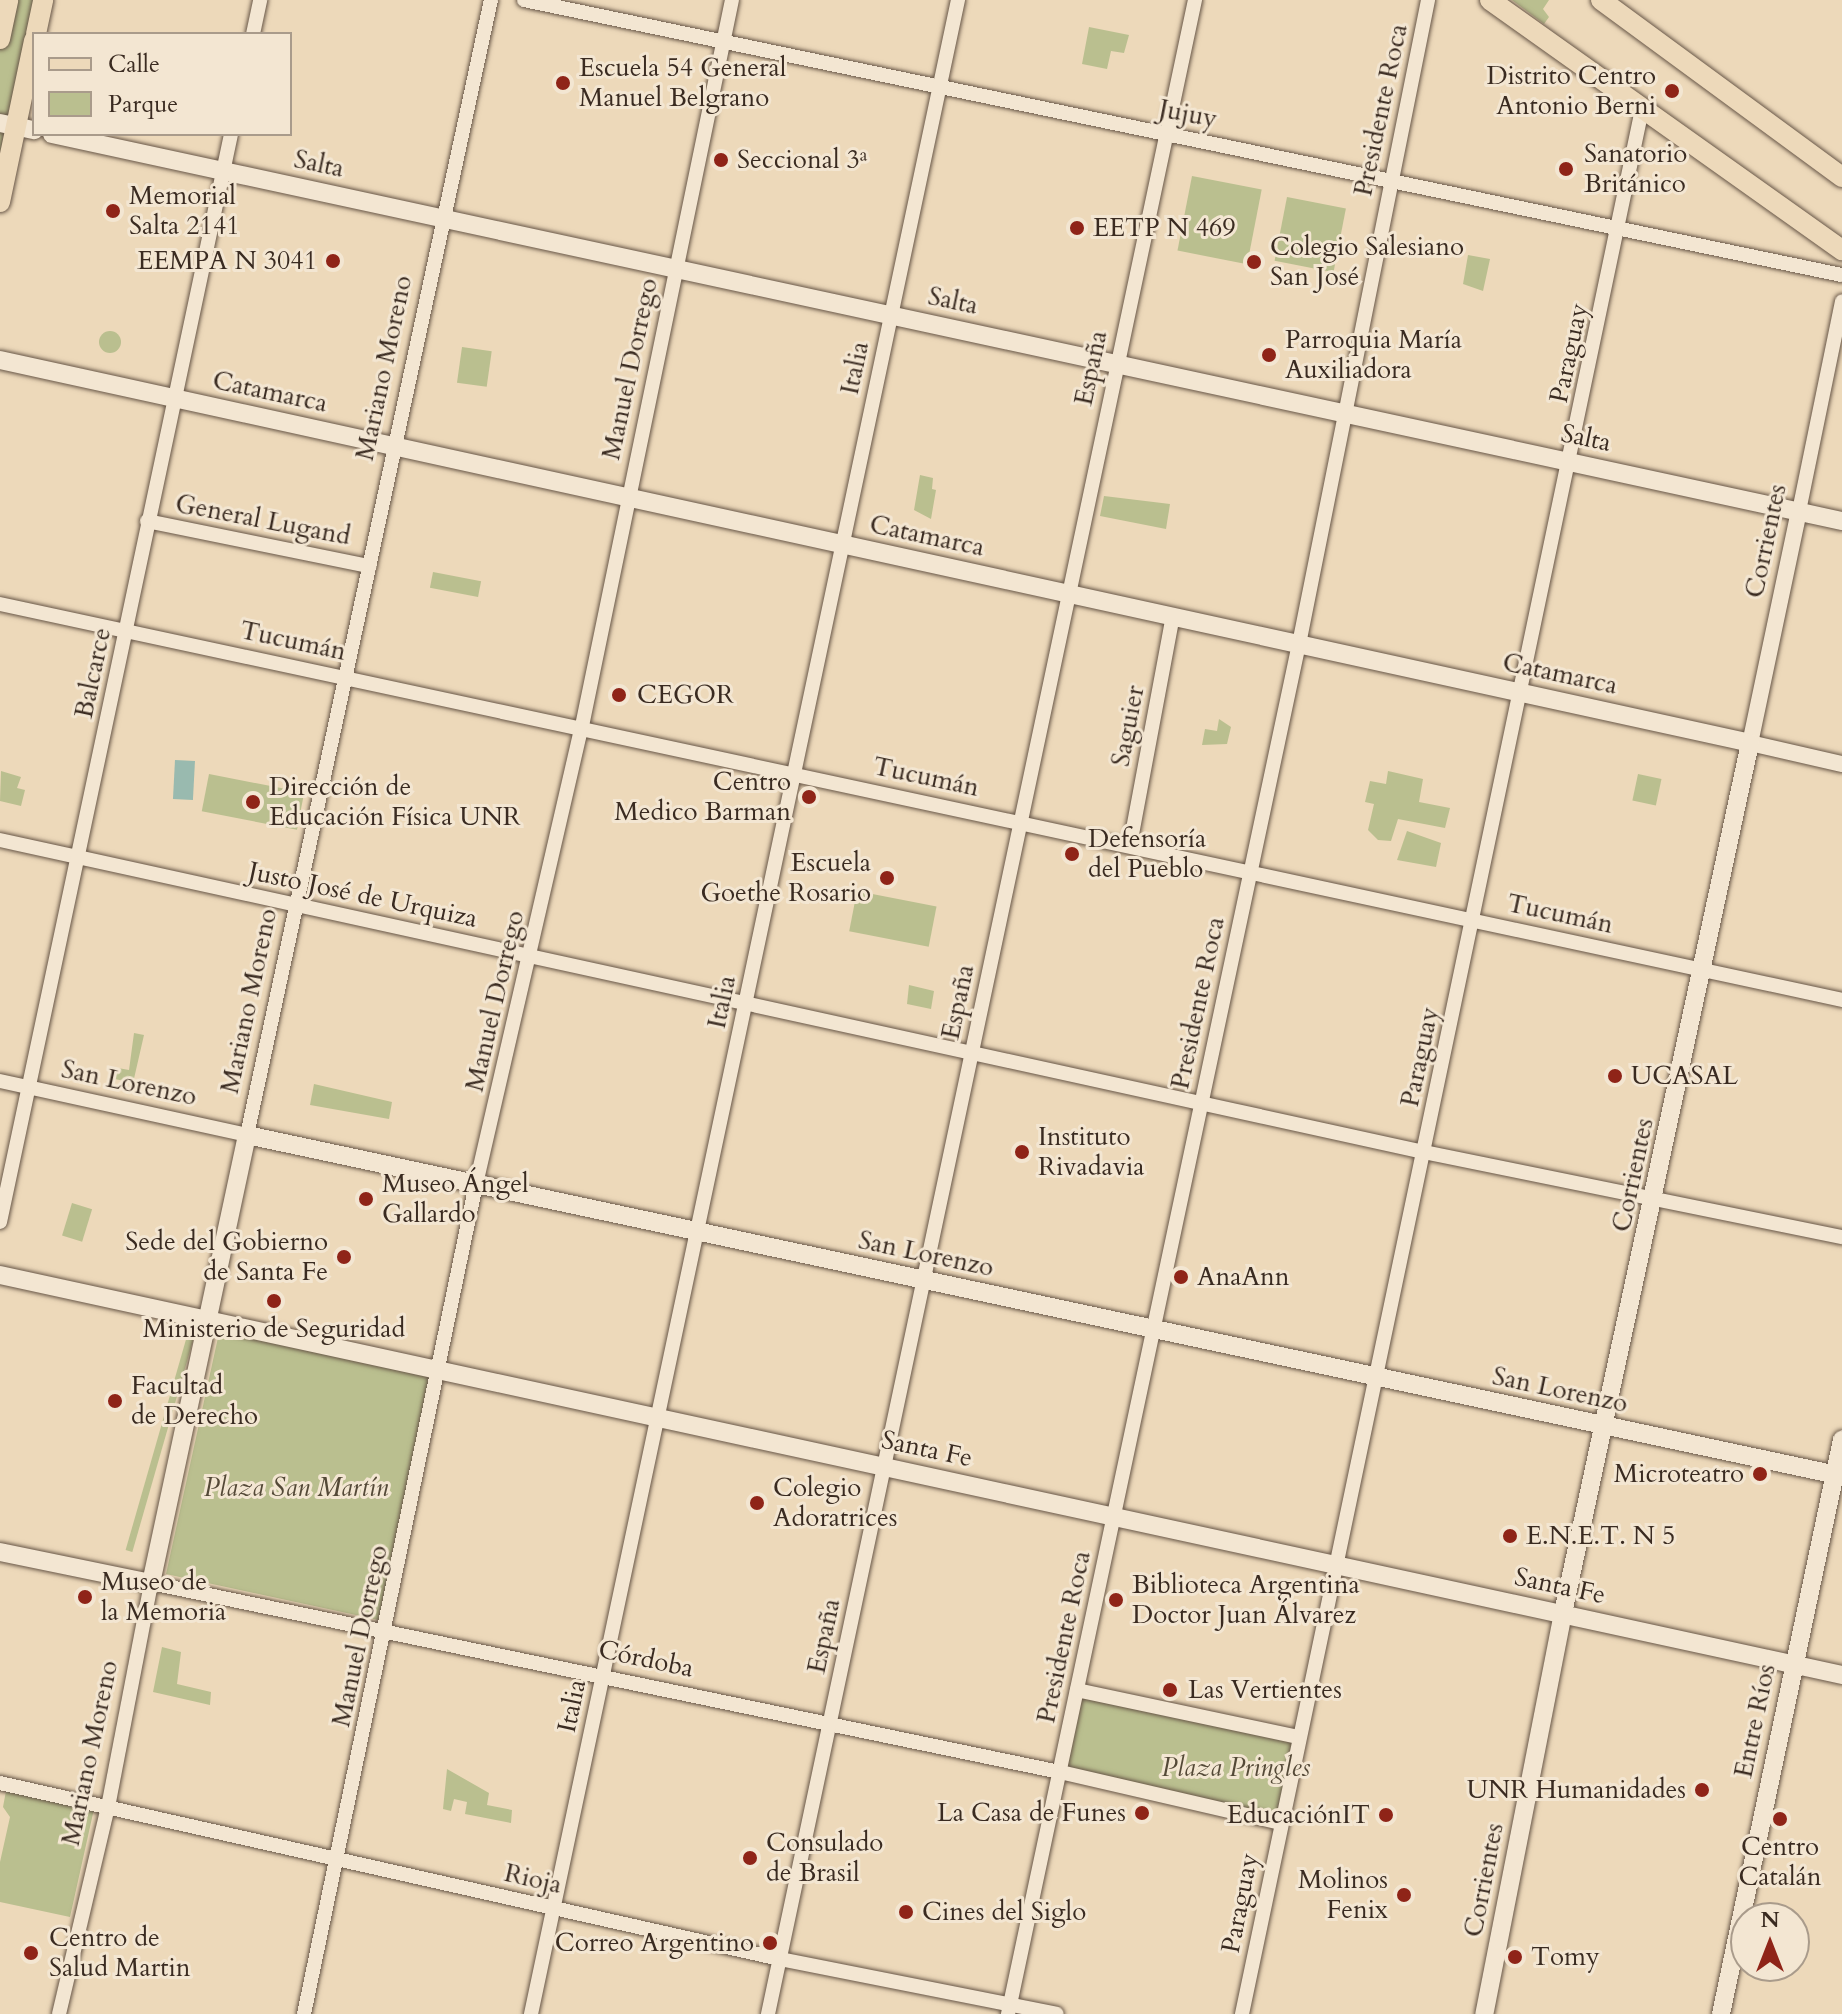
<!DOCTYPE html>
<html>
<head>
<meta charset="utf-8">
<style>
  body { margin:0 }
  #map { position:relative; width:1842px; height:2014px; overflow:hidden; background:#edd9ba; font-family:Cardo,serif }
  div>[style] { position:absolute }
  .green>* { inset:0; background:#babf8f; transform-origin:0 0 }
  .round { border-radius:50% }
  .water>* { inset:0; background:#99baaf; transform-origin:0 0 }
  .roads { filter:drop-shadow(0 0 2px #675647) drop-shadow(0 0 2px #675647) }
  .minor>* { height:14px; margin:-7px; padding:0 7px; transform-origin:7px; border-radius:7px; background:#f3e6d2 }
  .tertiary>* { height:16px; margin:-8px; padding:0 8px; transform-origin:8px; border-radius:8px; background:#f3e6d2 }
  .secondary>* { height:18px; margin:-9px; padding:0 9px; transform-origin:9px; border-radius:9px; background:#f3e6d2 }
  .primary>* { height:20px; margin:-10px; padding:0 10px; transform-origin:10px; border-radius:10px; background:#edd9ba }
  .dots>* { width:22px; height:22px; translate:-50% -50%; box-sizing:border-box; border:4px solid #f3e6d2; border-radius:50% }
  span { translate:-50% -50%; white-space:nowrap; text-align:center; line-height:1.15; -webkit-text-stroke:6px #f3e6d2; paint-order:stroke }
  .poi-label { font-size:26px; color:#3a2b21 }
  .left { translate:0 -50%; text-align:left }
  .right { translate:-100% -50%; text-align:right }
  .street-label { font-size:26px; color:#3a2b21 }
  .park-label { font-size:26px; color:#544937; font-style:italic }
  .legend { position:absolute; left:32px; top:32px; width:260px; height:104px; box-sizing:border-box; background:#f3e6d2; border:2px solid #a99b8b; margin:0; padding:10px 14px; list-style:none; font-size:24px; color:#3a2b21 }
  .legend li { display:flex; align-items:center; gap:16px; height:40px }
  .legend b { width:40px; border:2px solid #a99b8b }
  .north { position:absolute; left:1730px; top:1902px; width:80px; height:80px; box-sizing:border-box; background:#f3e6d2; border:2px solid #a99b8b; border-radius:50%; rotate:0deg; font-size:22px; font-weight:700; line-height:32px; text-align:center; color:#3a2b21 }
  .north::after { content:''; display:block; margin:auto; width:28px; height:36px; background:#8f2418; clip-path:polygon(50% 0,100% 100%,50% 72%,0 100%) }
</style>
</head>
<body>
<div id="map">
  <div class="green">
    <div style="clip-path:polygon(8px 0,43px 0,0 202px,0 39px)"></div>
    <div style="clip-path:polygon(1512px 0,1549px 0,1543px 9px,1549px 17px,1544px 24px)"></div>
    <div style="clip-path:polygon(1089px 27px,1129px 35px,1124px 53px,1111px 51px,1107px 69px,1082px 64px)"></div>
    <div style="left:1192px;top:176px;width:71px;height:76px;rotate:11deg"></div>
    <div style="left:1287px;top:197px;width:60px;height:65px;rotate:11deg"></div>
    <div style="clip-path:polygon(1468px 255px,1490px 259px,1483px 291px,1463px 284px)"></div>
    <div class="round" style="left:99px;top:331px;width:22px;height:22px"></div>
    <div style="left:462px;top:347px;width:30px;height:36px;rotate:8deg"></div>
    <div style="clip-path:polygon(920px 475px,933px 478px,932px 489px,936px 490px,931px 519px,914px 510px)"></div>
    <div style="clip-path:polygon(1104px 496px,1170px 504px,1166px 529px,1100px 516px)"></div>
    <div style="left:433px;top:572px;width:49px;height:16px;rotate:11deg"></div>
    <div style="clip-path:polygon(1219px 719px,1231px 727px,1227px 744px,1202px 745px,1205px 729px,1217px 731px)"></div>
    <div style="clip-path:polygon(1px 771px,21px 777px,17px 788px,25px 790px,21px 806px,0 801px)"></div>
    <div style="clip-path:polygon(1388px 771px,1423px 779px,1419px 802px,1450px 808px,1445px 828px,1398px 819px,1391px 841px,1378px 840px,1368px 830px,1374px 804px,1365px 802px,1370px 781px,1386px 784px)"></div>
    <div style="left:209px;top:774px;width:97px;height:38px;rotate:11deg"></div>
    <div style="left:1638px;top:774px;width:24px;height:27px;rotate:12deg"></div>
    <div style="clip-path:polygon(1407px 831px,1441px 843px,1436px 867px,1397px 860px)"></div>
    <div style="left:857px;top:891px;width:81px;height:41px;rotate:11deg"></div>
    <div style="clip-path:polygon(909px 985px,934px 991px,931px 1009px,907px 1004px)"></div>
    <div style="clip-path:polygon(134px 1033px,144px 1035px,133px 1083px,115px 1079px,118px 1068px,129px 1070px)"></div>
    <div style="clip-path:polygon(314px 1084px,392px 1102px,389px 1119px,310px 1105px)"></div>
    <div style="left:72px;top:1203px;width:21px;height:34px;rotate:17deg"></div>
    <div style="clip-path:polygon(221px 1324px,423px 1369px,430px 1379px,379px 1620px,166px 1574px)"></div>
    <div style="left:189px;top:1329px;width:7px;height:230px;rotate:16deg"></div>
    <div style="clip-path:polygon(162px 1647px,181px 1652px,177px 1684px,211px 1692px,210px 1705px,153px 1692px)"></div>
    <div style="left:1077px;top:1690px;width:227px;height:84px;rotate:12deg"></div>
    <div style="clip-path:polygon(447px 1769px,489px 1793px,487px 1805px,512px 1810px,511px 1823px,465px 1814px,467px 1802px,454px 1799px,451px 1811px,443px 1809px)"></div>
    <div style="clip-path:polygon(6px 1791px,94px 1809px,70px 1917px,0 1902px,0 1862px,10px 1817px,3px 1807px)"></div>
  </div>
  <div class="water">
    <div style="left:175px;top:760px;width:20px;height:39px;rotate:3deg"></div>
  </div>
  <div class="roads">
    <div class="minor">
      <div style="left:524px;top:0;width:1346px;rotate:11.79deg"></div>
      <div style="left:253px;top:34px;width:35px;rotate:-78deg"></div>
      <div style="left:1799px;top:511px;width:214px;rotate:-78.4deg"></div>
      <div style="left:147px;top:521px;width:227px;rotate:11.5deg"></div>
      <div style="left:0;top:604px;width:1884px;rotate:12.13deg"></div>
      <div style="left:0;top:840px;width:1458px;rotate:12.36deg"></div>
      <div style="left:1424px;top:1152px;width:427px;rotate:11.5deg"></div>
      <div style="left:1130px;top:845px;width:233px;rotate:-79.4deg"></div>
      <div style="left:0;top:1081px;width:253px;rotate:12.3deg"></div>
      <div style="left:247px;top:1135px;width:1161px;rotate:-77.87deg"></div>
      <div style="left:0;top:1222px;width:1112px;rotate:-78.01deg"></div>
      <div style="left:1077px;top:1690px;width:227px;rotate:12deg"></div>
      <div style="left:0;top:1783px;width:800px;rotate:12.72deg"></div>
      <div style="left:780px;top:1959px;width:282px;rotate:11.2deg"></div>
      <div style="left:59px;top:2014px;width:213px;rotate:-76.7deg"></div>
      <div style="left:108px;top:1807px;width:228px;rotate:-79.1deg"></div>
      <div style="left:151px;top:1583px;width:928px;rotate:11.75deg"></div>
      <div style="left:1060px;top:1772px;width:227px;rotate:13deg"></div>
      <div style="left:304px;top:2014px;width:848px;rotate:-78.29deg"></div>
      <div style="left:476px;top:1184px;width:470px;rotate:-77deg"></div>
      <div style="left:582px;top:726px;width:741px;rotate:-78.33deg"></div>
      <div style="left:531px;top:2014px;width:2059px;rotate:-78.03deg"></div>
      <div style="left:768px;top:2014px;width:2059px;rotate:-78.03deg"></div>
      <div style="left:1008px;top:2014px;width:1401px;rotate:-78.01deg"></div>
      <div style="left:1299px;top:644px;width:657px;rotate:-78.67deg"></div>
      <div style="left:1242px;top:2014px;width:1946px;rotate:-78.14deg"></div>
    </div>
    <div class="tertiary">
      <div style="left:1799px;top:511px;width:237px;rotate:101.9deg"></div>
      <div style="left:1750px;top:743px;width:94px;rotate:12.9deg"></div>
    </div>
    <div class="secondary">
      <div style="left:0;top:123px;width:35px;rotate:12deg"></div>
      <div style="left:52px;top:134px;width:1831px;rotate:12.2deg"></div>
      <div style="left:0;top:360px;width:1791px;rotate:12.34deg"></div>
      <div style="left:1750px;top:743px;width:890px;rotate:102.13deg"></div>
      <div style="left:1563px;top:1613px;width:409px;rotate:101.1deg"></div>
      <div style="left:0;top:1275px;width:1885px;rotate:12.25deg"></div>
      <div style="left:0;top:1552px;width:154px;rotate:11.6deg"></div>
      <div style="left:151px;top:1583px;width:458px;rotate:-77.9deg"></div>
      <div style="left:247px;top:1135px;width:1631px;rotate:12.07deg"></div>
      <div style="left:1721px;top:2014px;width:587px;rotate:-78.1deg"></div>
    </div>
    <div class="primary">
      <div style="left:1490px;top:0;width:432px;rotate:35.4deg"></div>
      <div style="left:1601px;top:0;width:299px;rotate:36.3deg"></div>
      <div style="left:36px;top:34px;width:35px;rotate:-78deg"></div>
      <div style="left:0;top:39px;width:40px;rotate:-78deg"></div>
      <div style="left:0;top:202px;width:165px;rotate:-78.1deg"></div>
    </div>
  </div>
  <div class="dots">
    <div style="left:563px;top:83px;background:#8f2418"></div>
    <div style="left:1672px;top:91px;background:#8f2418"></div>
    <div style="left:721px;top:160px;background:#8f2418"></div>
    <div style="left:1566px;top:169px;background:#8f2418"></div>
    <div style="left:113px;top:211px;background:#8f2418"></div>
    <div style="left:1077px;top:228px;background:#8f2418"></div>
    <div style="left:333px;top:261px;background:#8f2418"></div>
    <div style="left:1254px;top:262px;background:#8f2418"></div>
    <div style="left:1269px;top:355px;background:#8f2418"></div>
    <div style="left:619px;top:695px;background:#8f2418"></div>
    <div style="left:809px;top:797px;background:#8f2418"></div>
    <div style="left:253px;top:802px;background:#8f2418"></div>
    <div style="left:1072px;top:854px;background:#8f2418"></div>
    <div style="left:887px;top:878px;background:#8f2418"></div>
    <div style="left:1615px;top:1076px;background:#8f2418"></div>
    <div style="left:1022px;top:1152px;background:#8f2418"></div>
    <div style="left:366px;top:1199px;background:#8f2418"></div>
    <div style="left:344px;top:1257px;background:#8f2418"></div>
    <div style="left:1181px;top:1277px;background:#8f2418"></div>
    <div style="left:274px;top:1301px;background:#8f2418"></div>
    <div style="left:115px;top:1401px;background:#8f2418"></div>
    <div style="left:1760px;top:1474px;background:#8f2418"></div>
    <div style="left:757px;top:1503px;background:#8f2418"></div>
    <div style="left:1510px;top:1536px;background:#8f2418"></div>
    <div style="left:85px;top:1597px;background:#8f2418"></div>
    <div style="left:1116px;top:1600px;background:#8f2418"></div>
    <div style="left:1170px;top:1690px;background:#8f2418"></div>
    <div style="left:1702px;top:1790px;background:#8f2418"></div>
    <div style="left:1142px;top:1813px;background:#8f2418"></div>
    <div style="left:1386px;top:1815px;background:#8f2418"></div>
    <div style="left:1780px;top:1819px;background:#8f2418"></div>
    <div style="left:750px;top:1858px;background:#8f2418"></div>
    <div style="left:1404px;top:1895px;background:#8f2418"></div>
    <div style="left:906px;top:1912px;background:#8f2418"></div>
    <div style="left:770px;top:1943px;background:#8f2418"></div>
    <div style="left:31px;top:1953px;background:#8f2418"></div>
    <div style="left:1515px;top:1957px;background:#8f2418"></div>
  </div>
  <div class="poi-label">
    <span class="left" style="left:579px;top:83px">Escuela 54 General<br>Manuel Belgrano</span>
    <span class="right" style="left:1656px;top:91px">Distrito Centro<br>Antonio Berni</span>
    <span class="left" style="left:1584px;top:169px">Sanatorio<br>Británico</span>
    <span class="left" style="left:737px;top:160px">Seccional 3ª</span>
    <span class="left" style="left:129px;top:211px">Memorial<br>Salta 2141</span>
    <span class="left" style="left:1093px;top:228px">EETP N 469</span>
    <span class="left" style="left:1270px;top:262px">Colegio Salesiano<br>San José</span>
    <span class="right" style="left:317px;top:261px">EEMPA N 3041</span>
    <span class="left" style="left:1285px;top:355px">Parroquia María<br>Auxiliadora</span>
    <span class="left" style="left:637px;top:695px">CEGOR</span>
    <span class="right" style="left:791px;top:797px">Centro<br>Medico Barman</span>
    <span class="left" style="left:269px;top:802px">Dirección de<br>Educación Física UNR</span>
    <span class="left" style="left:1088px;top:854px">Defensoría<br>del Pueblo</span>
    <span class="right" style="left:871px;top:878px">Escuela<br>Goethe Rosario</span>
    <span class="left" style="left:1631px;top:1076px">UCASAL</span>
    <span class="left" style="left:1038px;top:1152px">Instituto<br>Rivadavia</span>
    <span class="left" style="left:382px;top:1199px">Museo Ángel<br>Gallardo</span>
    <span class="right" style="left:328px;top:1257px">Sede del Gobierno<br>de Santa Fe</span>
    <span class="left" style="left:1197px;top:1277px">AnaAnn</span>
    <span style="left:274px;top:1329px">Ministerio de Seguridad</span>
    <span class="left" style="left:131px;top:1401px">Facultad<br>de Derecho</span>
    <span class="right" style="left:1744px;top:1474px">Microteatro</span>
    <span class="left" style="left:773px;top:1503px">Colegio<br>Adoratrices</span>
    <span class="left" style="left:1526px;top:1536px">E.N.E.T. N 5</span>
    <span class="left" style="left:101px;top:1597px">Museo de<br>la Memoria</span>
    <span class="left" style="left:1132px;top:1600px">Biblioteca Argentina<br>Doctor Juan Álvarez</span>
    <span class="left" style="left:1188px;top:1690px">Las Vertientes</span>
    <span class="right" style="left:1686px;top:1790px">UNR Humanidades</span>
    <span class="right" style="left:1126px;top:1813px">La Casa de Funes</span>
    <span class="right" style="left:1370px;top:1815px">EducaciónIT</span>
    <span class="left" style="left:766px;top:1858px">Consulado<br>de Brasil</span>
    <span style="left:1780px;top:1862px">Centro<br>Catalán</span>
    <span class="right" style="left:1388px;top:1895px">Molinos<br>Fenix</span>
    <span class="left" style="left:922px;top:1912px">Cines del Siglo</span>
    <span class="left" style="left:49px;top:1953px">Centro de<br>Salud Martin</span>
    <span class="right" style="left:754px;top:1943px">Correo Argentino</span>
    <span class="left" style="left:1531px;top:1957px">Tomy</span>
  </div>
  <div class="street-label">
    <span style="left:1381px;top:110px;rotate:-78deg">Presidente Roca</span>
    <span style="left:1188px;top:114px;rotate:11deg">Jujuy</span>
    <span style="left:319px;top:164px;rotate:12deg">Salta</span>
    <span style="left:953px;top:301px;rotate:12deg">Salta</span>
    <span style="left:1569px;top:353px;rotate:-78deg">Paraguay</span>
    <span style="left:384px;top:368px;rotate:-78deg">Mariano Moreno</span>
    <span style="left:855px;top:368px;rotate:-78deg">Italia</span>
    <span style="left:1091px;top:368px;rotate:-78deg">España</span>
    <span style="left:630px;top:369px;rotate:-78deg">Manuel Dorrego</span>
    <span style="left:270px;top:392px;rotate:12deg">Catamarca</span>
    <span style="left:1586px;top:438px;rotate:12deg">Salta</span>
    <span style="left:263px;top:520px;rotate:11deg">General Lugand</span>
    <span style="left:927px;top:536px;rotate:12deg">Catamarca</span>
    <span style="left:1766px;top:541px;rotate:-78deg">Corrientes</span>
    <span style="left:293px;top:641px;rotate:12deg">Tucumán</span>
    <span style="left:93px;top:673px;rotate:-78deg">Balcarce</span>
    <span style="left:1560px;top:674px;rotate:12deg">Catamarca</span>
    <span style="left:1128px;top:726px;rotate:-79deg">Saguier</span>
    <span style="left:926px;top:777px;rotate:12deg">Tucumán</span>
    <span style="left:363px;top:895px;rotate:12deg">Justo José de Urquiza</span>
    <span style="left:1560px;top:914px;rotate:12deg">Tucumán</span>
    <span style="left:249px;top:1001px;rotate:-78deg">Mariano Moreno</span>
    <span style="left:495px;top:1001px;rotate:-77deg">Manuel Dorrego</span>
    <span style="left:722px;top:1002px;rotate:-78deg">Italia</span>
    <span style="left:958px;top:1002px;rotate:-78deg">España</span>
    <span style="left:1198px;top:1003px;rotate:-78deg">Presidente Roca</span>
    <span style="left:1420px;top:1057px;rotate:-78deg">Paraguay</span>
    <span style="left:129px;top:1083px;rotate:12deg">San Lorenzo</span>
    <span style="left:1633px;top:1175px;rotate:-78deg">Corrientes</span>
    <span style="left:926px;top:1254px;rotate:12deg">San Lorenzo</span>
    <span style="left:1560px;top:1390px;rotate:12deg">San Lorenzo</span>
    <span style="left:927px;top:1449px;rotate:12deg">Santa Fe</span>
    <span style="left:1560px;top:1586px;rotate:12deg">Santa Fe</span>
    <span style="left:360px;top:1636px;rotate:-78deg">Manuel Dorrego</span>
    <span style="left:824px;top:1636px;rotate:-78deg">España</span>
    <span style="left:1064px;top:1637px;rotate:-78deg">Presidente Roca</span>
    <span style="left:646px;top:1659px;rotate:12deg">Córdoba</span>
    <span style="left:572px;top:1706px;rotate:-78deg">Italia</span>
    <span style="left:1755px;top:1721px;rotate:-78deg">Entre Ríos</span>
    <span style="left:90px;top:1753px;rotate:-78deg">Mariano Moreno</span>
    <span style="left:533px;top:1879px;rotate:13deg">Rioja</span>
    <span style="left:1484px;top:1880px;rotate:-79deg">Corrientes</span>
    <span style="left:1240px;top:1903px;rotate:-79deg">Paraguay</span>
  </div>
  <div class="park-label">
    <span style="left:296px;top:1488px">Plaza San Martín</span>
    <span style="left:1236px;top:1768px">Plaza Pringles</span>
  </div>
  <ul class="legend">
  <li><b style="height:10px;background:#edd9ba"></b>Calle</li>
  <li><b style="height:22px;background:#babf8f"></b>Parque</li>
  </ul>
  <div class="north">N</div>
</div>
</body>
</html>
